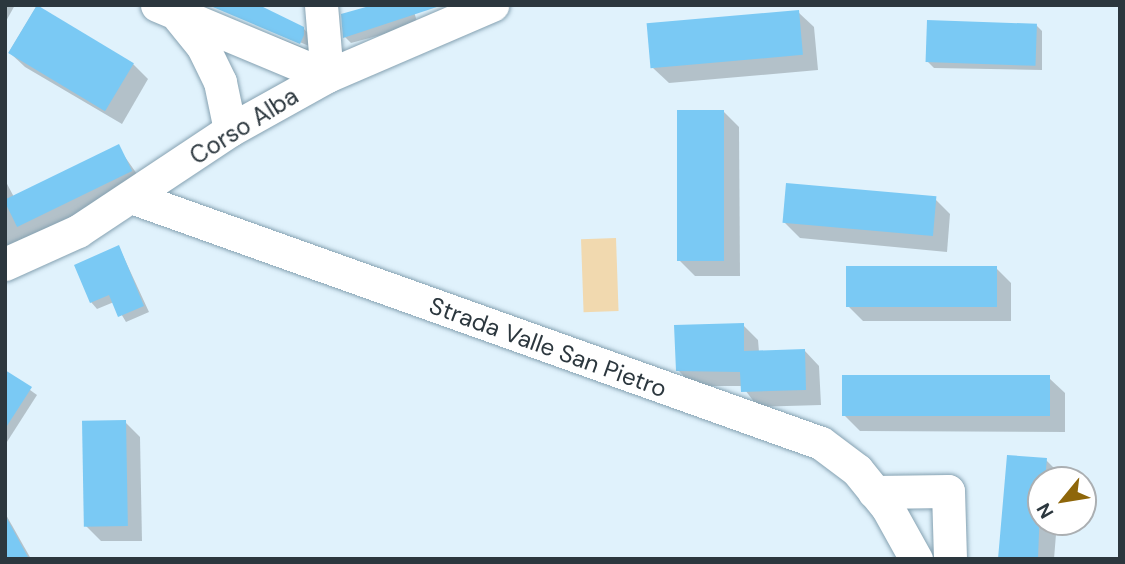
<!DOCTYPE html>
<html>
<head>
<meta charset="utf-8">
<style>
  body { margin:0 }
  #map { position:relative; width:1125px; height:564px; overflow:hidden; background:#e0f2fc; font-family:"DM Sans",sans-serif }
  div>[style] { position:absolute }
  .green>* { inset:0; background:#f1d9af; transform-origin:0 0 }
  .shadow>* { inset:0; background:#0003 }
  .building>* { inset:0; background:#7ac9f4; transform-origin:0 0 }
  .roads { filter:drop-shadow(0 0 2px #85a1b1) drop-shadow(0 0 2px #85a1b1) }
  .minor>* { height:33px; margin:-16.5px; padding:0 16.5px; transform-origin:16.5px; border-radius:16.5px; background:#fff }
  span { translate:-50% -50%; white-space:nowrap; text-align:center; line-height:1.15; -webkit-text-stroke:7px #fff; paint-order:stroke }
  .street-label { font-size:24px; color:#2c373e }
  .frame { position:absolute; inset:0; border:7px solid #2c373e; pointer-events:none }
  .north { position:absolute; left:1027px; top:466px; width:70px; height:70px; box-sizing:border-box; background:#fff; border:2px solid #abafb2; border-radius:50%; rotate:240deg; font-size:19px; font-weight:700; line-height:28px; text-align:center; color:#2c373e }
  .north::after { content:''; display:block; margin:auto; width:24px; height:32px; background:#8e660a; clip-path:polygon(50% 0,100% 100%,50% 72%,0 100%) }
</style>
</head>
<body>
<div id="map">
  <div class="green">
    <div style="left:616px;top:238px;width:73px;height:35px;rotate:88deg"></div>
  </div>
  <div class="shadow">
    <div style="clip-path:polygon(5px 5px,15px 5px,5px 23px)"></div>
    <div style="clip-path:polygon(195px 5px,307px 49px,309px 46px,212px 5px,303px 28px,318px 44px,315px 58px)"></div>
    <div style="clip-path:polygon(412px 5px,418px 25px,351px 43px,345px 37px)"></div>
    <div style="clip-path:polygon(36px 7px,133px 64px,148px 79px,122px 124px,25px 67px,9px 52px)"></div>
    <div style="clip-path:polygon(798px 12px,814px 27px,818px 70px,669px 83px,653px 68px)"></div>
    <div style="clip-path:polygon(1036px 25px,1042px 31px,1042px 70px,934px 68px,928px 62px)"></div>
    <div style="clip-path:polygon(724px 112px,739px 127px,740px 276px,695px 276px,680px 261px)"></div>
    <div style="clip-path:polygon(118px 147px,144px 184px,5px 256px,5px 180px,15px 199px)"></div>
    <div style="clip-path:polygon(935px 199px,950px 214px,947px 252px,800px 238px,784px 222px)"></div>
    <div style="clip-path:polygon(119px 247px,149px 312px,126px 322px,114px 302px,97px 309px,91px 302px)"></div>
    <div style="clip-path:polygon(996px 268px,1011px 283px,1011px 321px,863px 321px,848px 306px)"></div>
    <div style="clip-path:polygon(743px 325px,758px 340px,759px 352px,804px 350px,819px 366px,821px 405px,758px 407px,742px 386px,693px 386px,678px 370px)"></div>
    <div style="clip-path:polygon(5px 372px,37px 395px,5px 445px)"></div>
    <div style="clip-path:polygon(1049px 378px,1065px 393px,1065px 432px,860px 431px,844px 415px)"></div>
    <div style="clip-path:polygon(125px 422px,140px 437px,142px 541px,101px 541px,86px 526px)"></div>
    <div style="clip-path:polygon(1046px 460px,1061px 475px,1061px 480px,1041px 480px,1041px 522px,1057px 522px,1054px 559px,1000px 559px)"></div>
    <div style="clip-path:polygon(5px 513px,31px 559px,5px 559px)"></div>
  </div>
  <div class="building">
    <div style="left:37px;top:5px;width:113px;height:56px;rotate:31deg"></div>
    <div style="clip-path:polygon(208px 5px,259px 5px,304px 27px,304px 35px,300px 44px)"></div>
    <div style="clip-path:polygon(373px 5px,440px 5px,440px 6px,343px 38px,341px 14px)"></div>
    <div style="left:799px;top:10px;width:45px;height:153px;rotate:85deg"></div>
    <div style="left:927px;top:20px;width:110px;height:42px;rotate:2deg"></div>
    <div style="left:677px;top:110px;width:47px;height:151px"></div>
    <div style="left:119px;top:144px;width:30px;height:128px;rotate:64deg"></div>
    <div style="left:786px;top:183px;width:151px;height:40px;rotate:5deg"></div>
    <div style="clip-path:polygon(119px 245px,144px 306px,118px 317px,109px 295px,90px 303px,74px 265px)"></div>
    <div style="left:846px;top:266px;width:151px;height:41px"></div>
    <div style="clip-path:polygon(744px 323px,744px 351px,805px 349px,806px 390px,741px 392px,740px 372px,676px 371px,674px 325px)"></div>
    <div style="clip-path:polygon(5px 370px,32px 387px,5px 429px)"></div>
    <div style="left:842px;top:375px;width:208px;height:41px"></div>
    <div style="left:126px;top:420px;width:106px;height:44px;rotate:89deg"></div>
    <div style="clip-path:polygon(1007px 455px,1047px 458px,1045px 480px,1041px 480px,1038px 559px,998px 559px)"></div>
    <div style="clip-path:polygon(5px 515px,29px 559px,5px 559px)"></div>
  </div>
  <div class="roads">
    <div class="minor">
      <div style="left:157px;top:5px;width:184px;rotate:22.7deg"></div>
      <div style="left:321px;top:5px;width:71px;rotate:85.2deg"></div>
      <div style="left:179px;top:17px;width:38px;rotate:51deg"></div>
      <div style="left:203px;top:47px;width:39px;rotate:64deg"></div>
      <div style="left:220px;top:82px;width:49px;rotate:78.2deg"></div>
      <div style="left:134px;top:198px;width:729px;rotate:19.63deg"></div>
      <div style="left:821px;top:443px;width:45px;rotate:36.9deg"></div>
      <div style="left:857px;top:470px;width:48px;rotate:51deg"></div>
      <div style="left:887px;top:507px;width:60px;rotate:60.9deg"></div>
      <div style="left:5px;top:264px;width:80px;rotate:-24.3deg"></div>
      <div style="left:78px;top:231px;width:182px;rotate:-33.6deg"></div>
      <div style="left:230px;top:130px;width:111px;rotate:-29.1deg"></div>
      <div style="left:327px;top:76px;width:180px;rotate:-23.3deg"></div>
      <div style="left:874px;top:492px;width:74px;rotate:-0.8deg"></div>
      <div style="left:948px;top:491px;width:68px;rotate:88.3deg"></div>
    </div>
  </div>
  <div class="street-label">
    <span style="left:244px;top:126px;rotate:-32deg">Corso Alba</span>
    <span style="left:548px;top:347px;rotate:20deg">Strada Valle San Pietro</span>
  </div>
  <div class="frame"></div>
  <div class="north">N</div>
</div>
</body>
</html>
